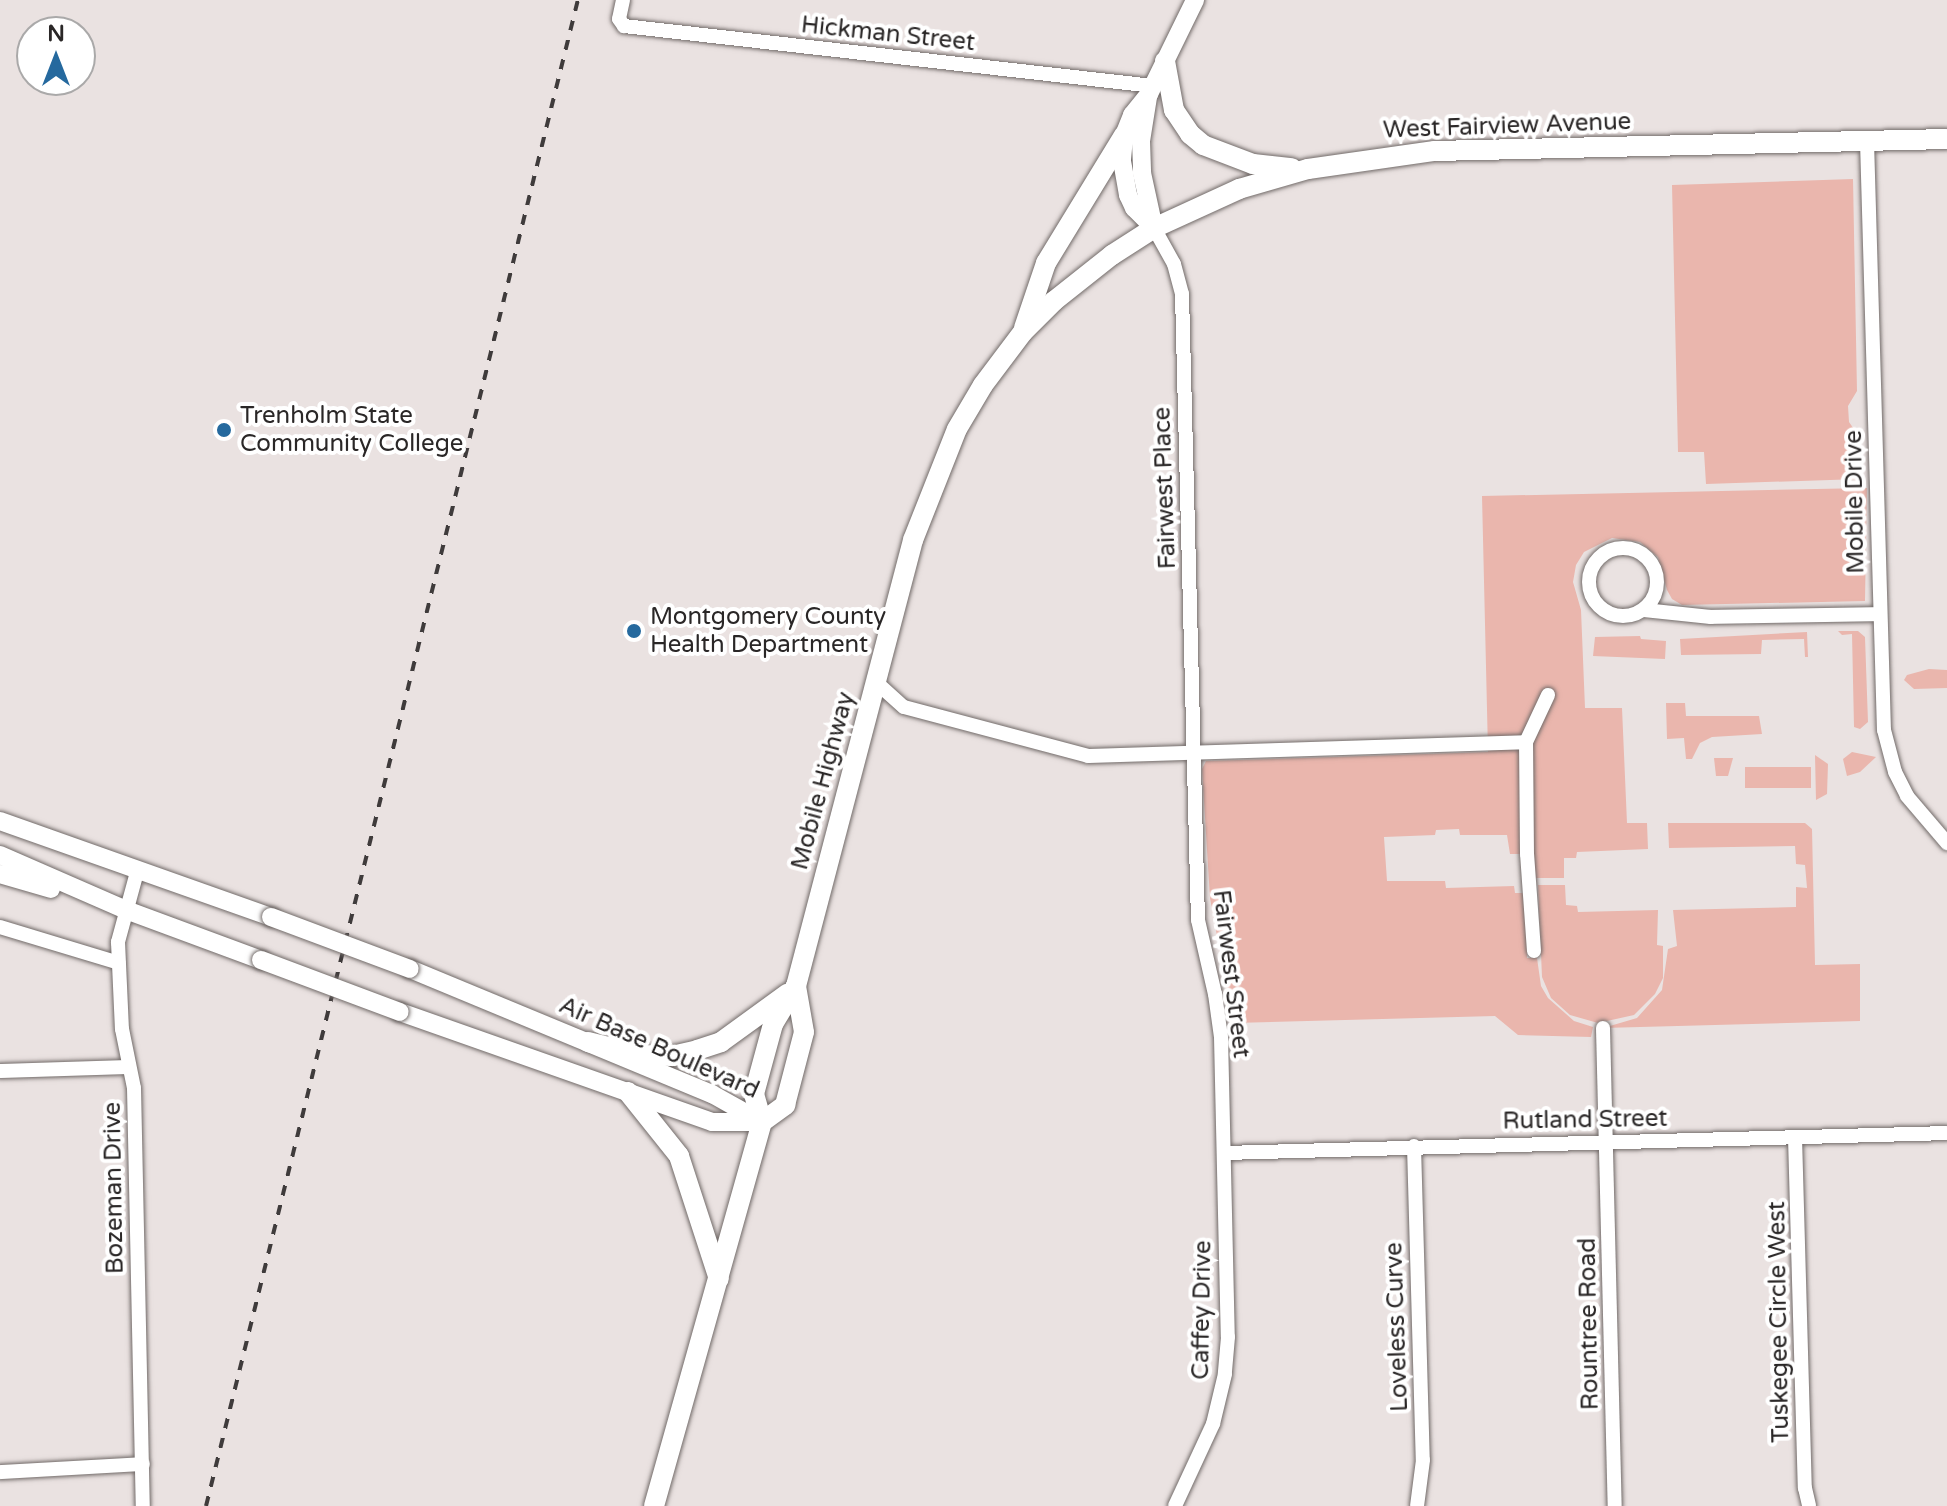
<!DOCTYPE html>
<html>
<head>
<meta charset="utf-8">
<style>
  body { margin:0 }
  #map { position:relative; width:1947px; height:1506px; overflow:hidden; background:#eae2e1; font-family:"Varela Round",sans-serif }
  div>[style] { position:absolute }
  .green>* { inset:0; background:#eab6ad; transform-origin:0 0 }
  .roads { filter:drop-shadow(0 0 2px #716a68) drop-shadow(0 0 2px #716a68) }
  .minor>* { height:14px; margin:-7px; padding:0 7px; transform-origin:7px; border-radius:7px; background:#fff }
  .minor>.ring { margin:-7px; padding:0; box-sizing:content-box; background:none; border:14px solid #fff; border-radius:50% }
  .tertiary>* { height:18px; margin:-9px; padding:0 9px; transform-origin:9px; border-radius:9px; background:#fff }
  .secondary>* { height:20px; margin:-10px; padding:0 10px; transform-origin:10px; border-radius:10px; background:#fff }
  .rail>* { height:4px; margin-top:-2px; transform-origin:0; background:repeating-linear-gradient(90deg,#3f3b3b 0 10px,transparent 0 20px) }
  .bridges { filter:drop-shadow(0 0 2px #716a68) drop-shadow(0 0 2px #716a68) }
  .tertiary-bridge>* { height:18px; margin:-9px; padding:0 9px; transform-origin:9px; border-radius:9px; background:#fff }
  .dots>* { width:22px; height:22px; translate:-50% -50%; box-sizing:border-box; border:4px solid #fff; border-radius:50% }
  span { translate:-50% -50%; white-space:nowrap; text-align:center; line-height:1.15; -webkit-text-stroke:8px #fff; paint-order:stroke }
  .street-label { font-size:24px; color:#2a2727 }
  .poi-label { font-size:24px; color:#2a2727 }
  .left { translate:0 -50%; text-align:left }
  .north { position:absolute; left:16px; top:16px; width:80px; height:80px; box-sizing:border-box; background:#fff; border:2px solid #aaa9a9; border-radius:50%; rotate:0deg; font-size:22px; font-weight:700; line-height:32px; text-align:center; color:#2a2727 }
  .north::after { content:''; display:block; margin:auto; width:28px; height:36px; background:#25699e; clip-path:polygon(50% 0,100% 100%,50% 72%,0 100%) }
</style>
</head>
<body>
<div id="map">
  <div class="green">
    <div style="clip-path:polygon(1853px 179px,1857px 391px,1848px 406px,1849px 422px,1858px 435px,1860px 479px,1706px 484px,1704px 452px,1678px 452px,1672px 185px)"></div>
    <div style="clip-path:polygon(1867px 488px,1865px 601px,1682px 605px,1672px 599px,1667px 590px,1658px 557px,1640px 542px,1612px 538px,1584px 552px,1576px 565px,1573px 582px,1581px 610px,1585px 708px,1622px 708px,1627px 823px,1647px 823px,1648px 849px,1577px 852px,1576px 858px,1564px 858px,1564px 878px,1526px 878px,1527px 854px,1510px 854px,1507px 835px,1460px 835px,1459px 829px,1436px 830px,1435px 835px,1384px 837px,1387px 881px,1445px 881px,1446px 888px,1514px 886px,1515px 893px,1526px 893px,1527px 958px,1537px 958px,1541px 986px,1548px 998px,1574px 1021px,1593px 1027px,1591px 1037px,1518px 1035px,1495px 1016px,1233px 1023px,1210px 898px,1202px 769px,1206px 761px,1488px 752px,1482px 496px)"></div>
    <div style="clip-path:polygon(1858px 631px,1865px 637px,1868px 722px,1860px 729px,1854px 727px,1852px 634px,1842px 635px,1838px 631px)"></div>
    <div style="clip-path:polygon(1807px 632px,1808px 657px,1805px 657px,1804px 639px,1762px 640px,1761px 654px,1681px 655px,1680px 639px)"></div>
    <div style="clip-path:polygon(1640px 636px,1641px 639px,1666px 641px,1665px 659px,1593px 656px,1595px 637px)"></div>
    <div style="clip-path:polygon(1929px 669px,1947px 670px,1947px 688px,1914px 689px,1904px 680px,1907px 675px)"></div>
    <div style="clip-path:polygon(1666px 703px,1685px 703px,1686px 716px,1759px 716px,1762px 734px,1712px 737px,1700px 743px,1692px 759px,1686px 759px,1684px 738px,1667px 739px)"></div>
    <div style="clip-path:polygon(1852px 752px,1876px 757px,1860px 772px,1847px 776px,1843px 759px)"></div>
    <div style="clip-path:polygon(1815px 755px,1828px 764px,1827px 794px,1816px 800px)"></div>
    <div style="clip-path:polygon(1714px 758px,1733px 758px,1728px 776px,1716px 776px)"></div>
    <div style="left:1811px;top:767px;width:21px;height:66px;rotate:90deg"></div>
    <div style="clip-path:polygon(1668px 823px,1805px 823px,1812px 829px,1815px 965px,1860px 964px,1860px 1021px,1603px 1028px,1637px 1018px,1662px 990px,1668px 949px,1677px 946px,1673px 910px,1796px 907px,1796px 887px,1807px 888px,1805px 865px,1796px 864px,1795px 846px,1669px 848px)"></div>
    <div style="clip-path:polygon(1538px 885px,1565px 885px,1566px 905px,1577px 906px,1578px 912px,1658px 910px,1657px 945px,1663px 946px,1663px 978px,1655px 994px,1634px 1015px,1598px 1023px,1570px 1015px,1551px 998px,1542px 977px)"></div>
  </div>
  <div class="roads">
    <div class="minor">
      <div style="left:623px;top:0;width:19px;rotate:102deg"></div>
      <div style="left:619px;top:19px;width:9px;rotate:54deg"></div>
      <div style="left:624px;top:26px;width:532px;rotate:6.47deg"></div>
      <div style="left:1867px;top:141px;width:589px;rotate:88.35deg"></div>
      <div style="left:1884px;top:730px;width:43px;rotate:75.3deg"></div>
      <div style="left:1895px;top:772px;width:27px;rotate:63deg"></div>
      <div style="left:1907px;top:796px;width:62px;rotate:49.6deg"></div>
      <div style="left:1154px;top:228px;width:41px;rotate:60.9deg"></div>
      <div style="left:1174px;top:264px;width:31px;rotate:75deg"></div>
      <div style="left:1182px;top:294px;width:626px;rotate:88.54deg"></div>
      <div style="left:1198px;top:920px;width:76px;rotate:77.1deg"></div>
      <div style="left:1215px;top:994px;width:43px;rotate:82.1deg"></div>
      <div style="left:1221px;top:1037px;width:300px;rotate:88.7deg"></div>
      <div style="left:1228px;top:1337px;width:37px;rotate:95deg"></div>
      <div style="left:1225px;top:1374px;width:51px;rotate:103.5deg"></div>
      <div style="left:1213px;top:1424px;width:90px;rotate:114.9deg"></div>
      <div class="ring" style="left:1589px;top:548px;width:54px;height:54px"></div>
      <div style="left:1644px;top:610px;width:67px;rotate:6deg"></div>
      <div style="left:1711px;top:617px;width:168px;rotate:-1deg"></div>
      <div style="left:877px;top:683px;width:36px;rotate:42deg"></div>
      <div style="left:904px;top:707px;width:190px;rotate:14.9deg"></div>
      <div style="left:1088px;top:756px;width:438px;rotate:-1.8deg"></div>
      <div style="left:137px;top:872px;width:73px;rotate:105.2deg"></div>
      <div style="left:118px;top:942px;width:87px;rotate:87.4deg"></div>
      <div style="left:122px;top:1029px;width:60px;rotate:78.5deg"></div>
      <div style="left:134px;top:1088px;width:418px;rotate:88.8deg"></div>
      <div style="left:0;top:927px;width:124px;rotate:16.8deg"></div>
      <div style="left:1534px;top:951px;width:97px;rotate:-94.1deg"></div>
      <div style="left:1527px;top:854px;width:112px;rotate:-90.5deg"></div>
      <div style="left:1526px;top:742px;width:52px;rotate:-64.9deg"></div>
      <div style="left:1603px;top:1028px;width:478px;rotate:88.6deg"></div>
      <div style="left:0;top:1071px;width:129px;rotate:-1.8deg"></div>
      <div style="left:1795px;top:1137px;width:351px;rotate:88.4deg"></div>
      <div style="left:1805px;top:1488px;width:18px;rotate:77deg"></div>
      <div style="left:1414px;top:1146px;width:314px;rotate:88.4deg"></div>
      <div style="left:1423px;top:1460px;width:46px;rotate:97.4deg"></div>
      <div style="left:1224px;top:1153px;width:723px;rotate:-1.58deg"></div>
      <div style="left:0;top:1472px;width:143px;rotate:-3.2deg"></div>
    </div>
    <div class="tertiary">
      <div style="left:1148px;top:97px;width:45px;rotate:99deg"></div>
      <div style="left:1141px;top:141px;width:32px;rotate:88deg"></div>
      <div style="left:1142px;top:173px;width:56px;rotate:77.7deg"></div>
      <div style="left:1154px;top:228px;width:28px;rotate:-135deg"></div>
      <div style="left:1134px;top:208px;width:14px;rotate:-115deg"></div>
      <div style="left:1128px;top:195px;width:36px;rotate:-100deg"></div>
      <div style="left:1122px;top:160px;width:25px;rotate:-85deg"></div>
      <div style="left:1124px;top:135px;width:22px;rotate:-68deg"></div>
      <div style="left:1132px;top:115px;width:27px;rotate:-51deg"></div>
      <div style="left:1149px;top:94px;width:105px;rotate:-63.9deg"></div>
      <div style="left:0;top:821px;width:288px;rotate:19.5deg"></div>
      <div style="left:0;top:855px;width:137px;rotate:23.6deg"></div>
      <div style="left:126px;top:910px;width:144px;rotate:20.3deg"></div>
      <div style="left:0;top:874px;width:53px;rotate:16.4deg"></div>
      <div style="left:410px;top:969px;width:327px;rotate:22.5deg"></div>
      <div style="left:712px;top:1094px;width:57px;rotate:29.2deg"></div>
      <div style="left:400px;top:1012px;width:331px;rotate:19.4deg"></div>
      <div style="left:712px;top:1122px;width:47px"></div>
    </div>
    <div class="secondary">
      <div style="left:1165px;top:61px;width:50px;rotate:79.6deg"></div>
      <div style="left:1174px;top:110px;width:29px;rotate:56deg"></div>
      <div style="left:1190px;top:134px;width:17px;rotate:40deg"></div>
      <div style="left:1203px;top:145px;width:53px;rotate:20.8deg"></div>
      <div style="left:1253px;top:164px;width:39px;rotate:6deg"></div>
      <div style="left:1024px;top:328px;width:69px;rotate:-71.3deg"></div>
      <div style="left:1046px;top:263px;width:150px;rotate:-58.6deg"></div>
      <div style="left:588px;top:1042px;width:55px;rotate:13.8deg"></div>
      <div style="left:641px;top:1055px;width:31px;rotate:2deg"></div>
      <div style="left:672px;top:1056px;width:26px;rotate:-13deg"></div>
      <div style="left:697px;top:1050px;width:25px;rotate:-18deg"></div>
      <div style="left:721px;top:1042px;width:82px;rotate:-36deg"></div>
      <div style="left:628px;top:1092px;width:82px;rotate:51.4deg"></div>
      <div style="left:679px;top:1156px;width:129px;rotate:72deg"></div>
      <div style="left:762px;top:1122px;width:29px;rotate:-36deg"></div>
      <div style="left:785px;top:1105px;width:75px;rotate:-75.4deg"></div>
      <div style="left:804px;top:1032px;width:47px;rotate:-99.9deg"></div>
      <div style="left:654px;top:1506px;width:399px;rotate:-74.3deg"></div>
      <div style="left:762px;top:1122px;width:29px;rotate:-106deg"></div>
      <div style="left:754px;top:1094px;width:73px;rotate:-74.8deg"></div>
      <div style="left:773px;top:1024px;width:44px;rotate:-58.8deg"></div>
      <div style="left:796px;top:986px;width:461px;rotate:-75.3deg"></div>
      <div style="left:913px;top:540px;width:119px;rotate:-68.4deg"></div>
      <div style="left:957px;top:429px;width:51px;rotate:-59.4deg"></div>
      <div style="left:983px;top:385px;width:66px;rotate:-53deg"></div>
      <div style="left:1023px;top:332px;width:44px;rotate:-45deg"></div>
      <div style="left:1054px;top:301px;width:74px;rotate:-38.4deg"></div>
      <div style="left:1112px;top:255px;width:50px;rotate:-32.7deg"></div>
      <div style="left:1154px;top:228px;width:94px;rotate:-24.6deg"></div>
      <div style="left:1239px;top:189px;width:72px;rotate:-16.2deg"></div>
      <div style="left:1308px;top:169px;width:128px;rotate:-8.1deg"></div>
      <div style="left:1435px;top:151px;width:512px;rotate:-1.34deg"></div>
    </div>
  </div>
  <div class="rail">
    <div style="left:206px;top:1506px;width:1551px;rotate:-76.13deg"></div>
  </div>
  <div class="bridges">
    <div class="tertiary-bridge">
      <div style="left:271px;top:917px;width:148px;rotate:20.5deg"></div>
      <div style="left:261px;top:960px;width:148px;rotate:20.5deg"></div>
    </div>
  </div>
  <div class="dots">
    <div style="left:224px;top:430px;background:#25699e"></div>
    <div style="left:634px;top:631px;background:#25699e"></div>
  </div>
  <div class="street-label">
    <span style="left:888px;top:34px;rotate:6deg">Hickman Street</span>
    <span style="left:1507px;top:126px;rotate:-2deg">West Fairview Avenue</span>
    <span style="left:1165px;top:488px;rotate:-92deg">Fairwest Place</span>
    <span style="left:1855px;top:502px;rotate:-91deg">Mobile Drive</span>
    <span style="left:823px;top:781px;rotate:-75deg">Mobile Highway</span>
    <span style="left:1231px;top:974px;rotate:83deg">Fairwest Street</span>
    <span style="left:659px;top:1048px;rotate:24deg">Air Base Boulevard</span>
    <span style="left:1585px;top:1120px;rotate:-1deg">Rutland Street</span>
    <span style="left:114px;top:1188px;rotate:-91deg">Bozeman Drive</span>
    <span style="left:1202px;top:1310px;rotate:-89deg">Caffey Drive</span>
    <span style="left:1779px;top:1322px;rotate:-91deg">Tuskegee Circle West</span>
    <span style="left:1589px;top:1324px;rotate:-91deg">Rountree Road</span>
    <span style="left:1397px;top:1327px;rotate:-92deg">Loveless Curve</span>
  </div>
  <div class="poi-label">
    <span class="left" style="left:240px;top:430px">Trenholm State<br>Community College</span>
    <span class="left" style="left:650px;top:631px">Montgomery County<br>Health Department</span>
  </div>
  <div class="north">N</div>
</div>
</body>
</html>
